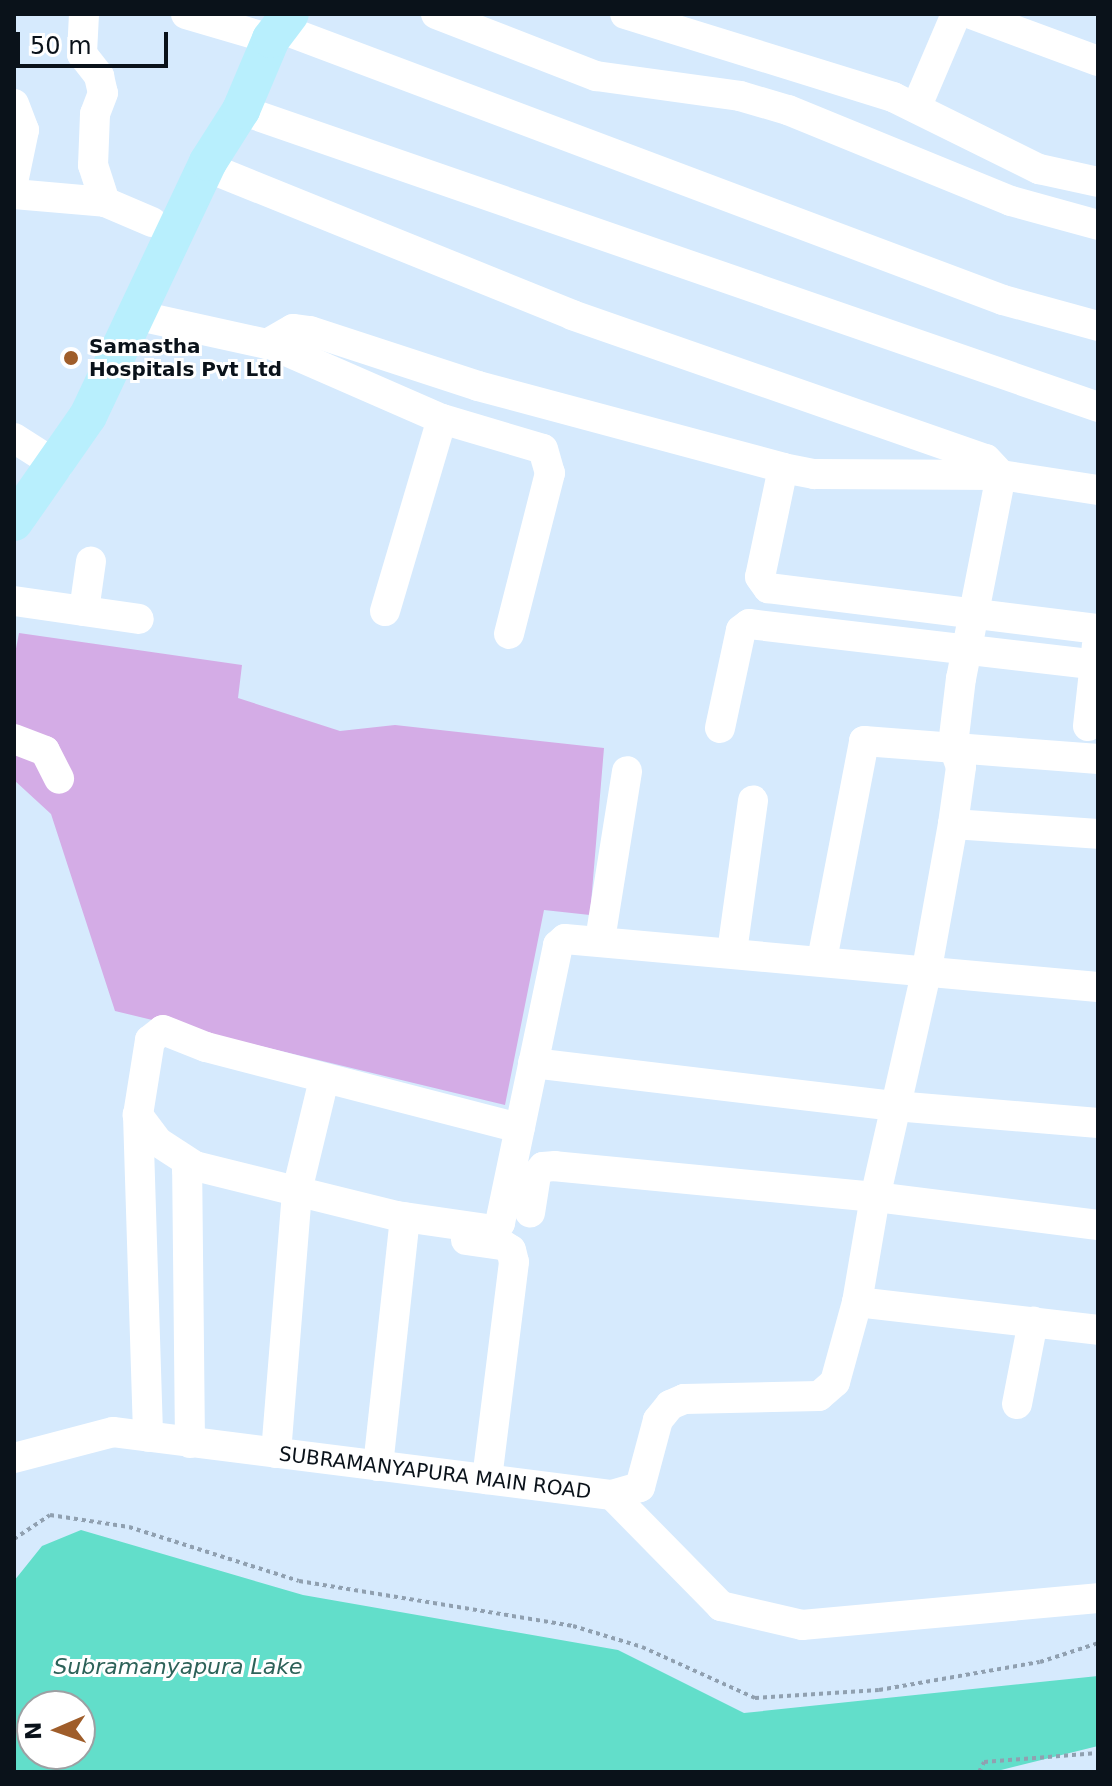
<!DOCTYPE html>
<html>
<head>
<meta charset="utf-8">
<style>
  body { margin:0 }
  #map { position:relative; width:1112px; height:1786px; overflow:hidden; background:#d6eafd; font-family:"DejaVu Sans",sans-serif }
  div>[style] { position:absolute }
  .green>* { inset:0; background:#d4ace6 }
  .water>* { inset:0; background:#62deca }
  .path>* { height:4px; margin-top:-2px; transform-origin:0; background:repeating-linear-gradient(90deg,#90a0b0 0 4px,transparent 0 8px) }
  .minor>* { height:30px; margin:-15px; padding:0 15px; transform-origin:15px; border-radius:15px; background:#fff }
  .major>* { height:38px; margin:-19px; padding:0 19px; transform-origin:19px; border-radius:19px; background:#b8effd }
  .dots>* { width:22px; height:22px; translate:-50% -50%; box-sizing:border-box; border:4px solid #fff; border-radius:50% }
  span { translate:-50% -50%; white-space:nowrap; text-align:center; line-height:1.15; -webkit-text-stroke:6px #fff; paint-order:stroke }
  .poi-label { font-size:20px; color:#0a121a; font-weight:700 }
  .left { translate:0 -50%; text-align:left }
  .street-label { font-size:20px; color:#0a121a }
  .water-label { font-size:22px; color:#2d6259; font-style:italic }
  .frame { position:absolute; inset:0; border:16px solid #0a121a; pointer-events:none }
  .north { position:absolute; left:16px; top:1690px; width:80px; height:80px; box-sizing:border-box; background:#fff; border:2px solid #9da0a3; border-radius:50%; rotate:268deg; font-size:22px; font-weight:700; line-height:32px; text-align:center; color:#0a121a }
  .north::after { content:''; display:block; margin:auto; width:28px; height:36px; background:#9f5d2a; clip-path:polygon(50% 0,100% 100%,50% 72%,0 100%) }
  .scale { position:absolute; left:16px; top:32px; width:152px; height:36px; box-sizing:border-box; border:4px solid #0a121a; border-top:0; padding-left:10px; font-size:24px; line-height:28px; white-space:nowrap; color:#0a121a; -webkit-text-stroke:6px #fff; paint-order:stroke }
</style>
</head>
<body>
<div id="map">
  <div class="green">
    <div style="clip-path:polygon(19px 633px,242px 665px,238px 698px,340px 731px,395px 725px,604px 748px,590px 915px,544px 910px,505px 1105px,115px 1011px,51px 814px,14px 780px,14px 659px)"></div>
  </div>
  <div class="water">
    <div style="clip-path:polygon(evenodd,81px 1530px,303px 1595px,618px 1650px,744px 1713px,1098px 1676px,1098px 1746px,993px 1772px,14px 1772px,14px 1581px,42px 1546px,81px 1530px,32px 1706px,80px 1706px,80px 1754px,32px 1754px,32px 1706px)"></div>
  </div>
  <div class="path">
    <div style="left:14px;top:1539px;width:43px;rotate:-33.7deg"></div>
    <div style="left:50px;top:1515px;width:80px;rotate:8.6deg"></div>
    <div style="left:129px;top:1527px;width:178px;rotate:17.6deg"></div>
    <div style="left:299px;top:1581px;width:278px;rotate:9.3deg"></div>
    <div style="left:573px;top:1626px;width:72px;rotate:16.9deg"></div>
    <div style="left:642px;top:1647px;width:124px;rotate:24.3deg"></div>
    <div style="left:755px;top:1698px;width:124px;rotate:-3.7deg"></div>
    <div style="left:879px;top:1690px;width:163px;rotate:-9.9deg"></div>
    <div style="left:1040px;top:1662px;width:61px;rotate:-18.1deg"></div>
    <div style="left:979px;top:1772px;width:11px;rotate:-63deg"></div>
    <div style="left:984px;top:1762px;width:114px;rotate:-4.5deg"></div>
  </div>
  <div class="minor">
    <div style="left:84px;top:14px;width:40px;rotate:92.9deg"></div>
    <div style="left:82px;top:54px;width:28px;rotate:52deg"></div>
    <div style="left:99px;top:76px;width:17px;rotate:77deg"></div>
    <div style="left:103px;top:93px;width:22px;rotate:111deg"></div>
    <div style="left:95px;top:114px;width:51px;rotate:92.2deg"></div>
    <div style="left:93px;top:165px;width:39px;rotate:72deg"></div>
    <div style="left:105px;top:202px;width:51px;rotate:23.1deg"></div>
    <div style="left:186px;top:14px;width:89px;rotate:16.4deg"></div>
    <div style="left:436px;top:14px;width:172px;rotate:21.2deg"></div>
    <div style="left:596px;top:76px;width:145px;rotate:7.9deg"></div>
    <div style="left:740px;top:96px;width:50px;rotate:16.3deg"></div>
    <div style="left:788px;top:110px;width:241px;rotate:22.2deg"></div>
    <div style="left:1011px;top:201px;width:90px;rotate:15.4deg"></div>
    <div style="left:625px;top:14px;width:281px;rotate:17.2deg"></div>
    <div style="left:893px;top:97px;width:163px;rotate:26.3deg"></div>
    <div style="left:1039px;top:169px;width:60px;rotate:12.4deg"></div>
    <div style="left:971px;top:14px;width:135px;rotate:20.3deg"></div>
    <div style="left:279px;top:28px;width:773px;rotate:20.59deg"></div>
    <div style="left:1003px;top:300px;width:98px;rotate:15.3deg"></div>
    <div style="left:14px;top:104px;width:28px;rotate:69deg"></div>
    <div style="left:24px;top:130px;width:49px;rotate:101.8deg"></div>
    <div style="left:916px;top:108px;width:102px;rotate:-66.9deg"></div>
    <div style="left:241px;top:110px;width:907px;rotate:19.11deg"></div>
    <div style="left:209px;top:168px;width:392px;rotate:22deg"></div>
    <div style="left:572px;top:315px;width:438px;rotate:19.2deg"></div>
    <div style="left:986px;top:459px;width:22px;rotate:47deg"></div>
    <div style="left:1001px;top:475px;width:207px;rotate:101.1deg"></div>
    <div style="left:961px;top:678px;width:67px;rotate:96.8deg"></div>
    <div style="left:953px;top:745px;width:23px;rotate:70deg"></div>
    <div style="left:961px;top:767px;width:58px;rotate:98deg"></div>
    <div style="left:953px;top:824px;width:147px;rotate:100.2deg"></div>
    <div style="left:927px;top:969px;width:234px;rotate:102.8deg"></div>
    <div style="left:875px;top:1197px;width:321px;rotate:-174.5deg"></div>
    <div style="left:555px;top:1166px;width:12px;rotate:175deg"></div>
    <div style="left:543px;top:1167px;width:11px;rotate:131deg"></div>
    <div style="left:536px;top:1175px;width:38px;rotate:99deg"></div>
    <div style="left:14px;top:194px;width:91px;rotate:5deg"></div>
    <div style="left:135px;top:315px;width:135px;rotate:12.4deg"></div>
    <div style="left:267px;top:344px;width:30px;rotate:-30deg"></div>
    <div style="left:293px;top:329px;width:17px;rotate:7deg"></div>
    <div style="left:310px;top:331px;width:177px;rotate:18.1deg"></div>
    <div style="left:478px;top:386px;width:316px;rotate:15deg"></div>
    <div style="left:783px;top:468px;width:32px;rotate:11deg"></div>
    <div style="left:814px;top:474px;width:187px;rotate:0.3deg"></div>
    <div style="left:1001px;top:475px;width:98px;rotate:8.8deg"></div>
    <div style="left:270px;top:344px;width:188px;rotate:23.6deg"></div>
    <div style="left:442px;top:419px;width:105px;rotate:16.5deg"></div>
    <div style="left:543px;top:449px;width:25px;rotate:74deg"></div>
    <div style="left:550px;top:473px;width:166px;rotate:104.3deg"></div>
    <div style="left:14px;top:438px;width:52px;rotate:32.5deg"></div>
    <div style="left:783px;top:468px;width:111px;rotate:101.9deg"></div>
    <div style="left:760px;top:577px;width:14px;rotate:54deg"></div>
    <div style="left:768px;top:588px;width:333px;rotate:7.1deg"></div>
    <div style="left:14px;top:601px;width:126px;rotate:8.2deg"></div>
    <div style="left:84px;top:611px;width:50px;rotate:-82deg"></div>
    <div style="left:385px;top:611px;width:200px;rotate:-73.5deg"></div>
    <div style="left:1088px;top:726px;width:81px;rotate:-83.7deg"></div>
    <div style="left:720px;top:728px;width:100px;rotate:-77.9deg"></div>
    <div style="left:741px;top:630px;width:10px;rotate:-37deg"></div>
    <div style="left:749px;top:624px;width:351px;rotate:6.7deg"></div>
    <div style="left:14px;top:739px;width:33px;rotate:21deg"></div>
    <div style="left:45px;top:751px;width:31px;rotate:63deg"></div>
    <div style="left:953px;top:824px;width:145px;rotate:3.9deg"></div>
    <div style="left:600px;top:940px;width:171px;rotate:-80.9deg"></div>
    <div style="left:732px;top:952px;width:153px;rotate:-82.1deg"></div>
    <div style="left:822px;top:960px;width:223px;rotate:-79.1deg"></div>
    <div style="left:864px;top:741px;width:235px;rotate:4.4deg"></div>
    <div style="left:533px;top:1063px;width:365px;rotate:6.8deg"></div>
    <div style="left:895px;top:1106px;width:204px;rotate:4.8deg"></div>
    <div style="left:138px;top:1115px;width:322px;rotate:88.2deg"></div>
    <div style="left:195px;top:1166px;width:44px;rotate:-147deg"></div>
    <div style="left:158px;top:1142px;width:34px;rotate:-127deg"></div>
    <div style="left:138px;top:1115px;width:76px;rotate:-80.9deg"></div>
    <div style="left:150px;top:1040px;width:16px;rotate:-38deg"></div>
    <div style="left:163px;top:1030px;width:46px;rotate:21.6deg"></div>
    <div style="left:206px;top:1047px;width:324px;rotate:14.5deg"></div>
    <div style="left:1098px;top:1225px;width:225px;rotate:-172.8deg"></div>
    <div style="left:875px;top:1197px;width:107px;rotate:99.7deg"></div>
    <div style="left:857px;top:1302px;width:243px;rotate:6.6deg"></div>
    <div style="left:466px;top:1240px;width:37px;rotate:8deg"></div>
    <div style="left:503px;top:1245px;width:9px;rotate:32deg"></div>
    <div style="left:511px;top:1250px;width:12px;rotate:76deg"></div>
    <div style="left:514px;top:1262px;width:219px;rotate:97.1deg"></div>
    <div style="left:1017px;top:1404px;width:84px;rotate:-79deg"></div>
    <div style="left:190px;top:1443px;width:273px;rotate:-90.6deg"></div>
    <div style="left:187px;top:1170px;width:9px;rotate:-27deg"></div>
    <div style="left:195px;top:1166px;width:208px;rotate:13.9deg"></div>
    <div style="left:397px;top:1216px;width:98px;rotate:8.2deg"></div>
    <div style="left:494px;top:1230px;width:9px;rotate:-49deg"></div>
    <div style="left:500px;top:1223px;width:284px;rotate:-78.2deg"></div>
    <div style="left:558px;top:945px;width:9px;rotate:-41deg"></div>
    <div style="left:565px;top:939px;width:535px;rotate:5.15deg"></div>
    <div style="left:276px;top:1453px;width:263px;rotate:-85.4deg"></div>
    <div style="left:297px;top:1191px;width:115px;rotate:-76.4deg"></div>
    <div style="left:14px;top:1458px;width:102px;rotate:-14.7deg"></div>
    <div style="left:113px;top:1432px;width:503px;rotate:7.2deg"></div>
    <div style="left:612px;top:1495px;width:156px;rotate:45.5deg"></div>
    <div style="left:721px;top:1606px;width:83px;rotate:13.2deg"></div>
    <div style="left:802px;top:1625px;width:297px;rotate:-5.2deg"></div>
    <div style="left:378px;top:1466px;width:250px;rotate:-83.8deg"></div>
    <div style="left:612px;top:1495px;width:29px;rotate:-16deg"></div>
    <div style="left:640px;top:1487px;width:69px;rotate:-75deg"></div>
    <div style="left:658px;top:1420px;width:19px;rotate:-51deg"></div>
    <div style="left:670px;top:1405px;width:15px;rotate:-23deg"></div>
    <div style="left:684px;top:1399px;width:135px;rotate:-1.3deg"></div>
    <div style="left:819px;top:1396px;width:21px;rotate:-41deg"></div>
    <div style="left:835px;top:1382px;width:83px;rotate:-74.6deg"></div>
  </div>
  <div class="major">
    <div style="left:14px;top:522px;width:129px;rotate:-55.1deg"></div>
    <div style="left:88px;top:416px;width:281px;rotate:-64.7deg"></div>
    <div style="left:208px;top:162px;width:62px;rotate:-57.6deg"></div>
    <div style="left:241px;top:110px;width:77px;rotate:-67.1deg"></div>
    <div style="left:271px;top:39px;width:31px;rotate:-53deg"></div>
  </div>
  <div class="dots">
    <div style="left:71px;top:358px;background:#9f5d2a"></div>
  </div>
  <div class="poi-label">
    <span class="left" style="left:89px;top:358px">Samastha<br>Hospitals Pvt Ltd</span>
  </div>
  <div class="street-label">
    <span style="left:435px;top:1473px;rotate:7deg">SUBRAMANYAPURA MAIN ROAD</span>
  </div>
  <div class="water-label">
    <span style="left:178px;top:1667px">Subramanyapura Lake</span>
  </div>
  <div class="frame"></div>
  <div class="north">N</div>
  <div class="scale">50 m</div>
</div>
</body>
</html>
